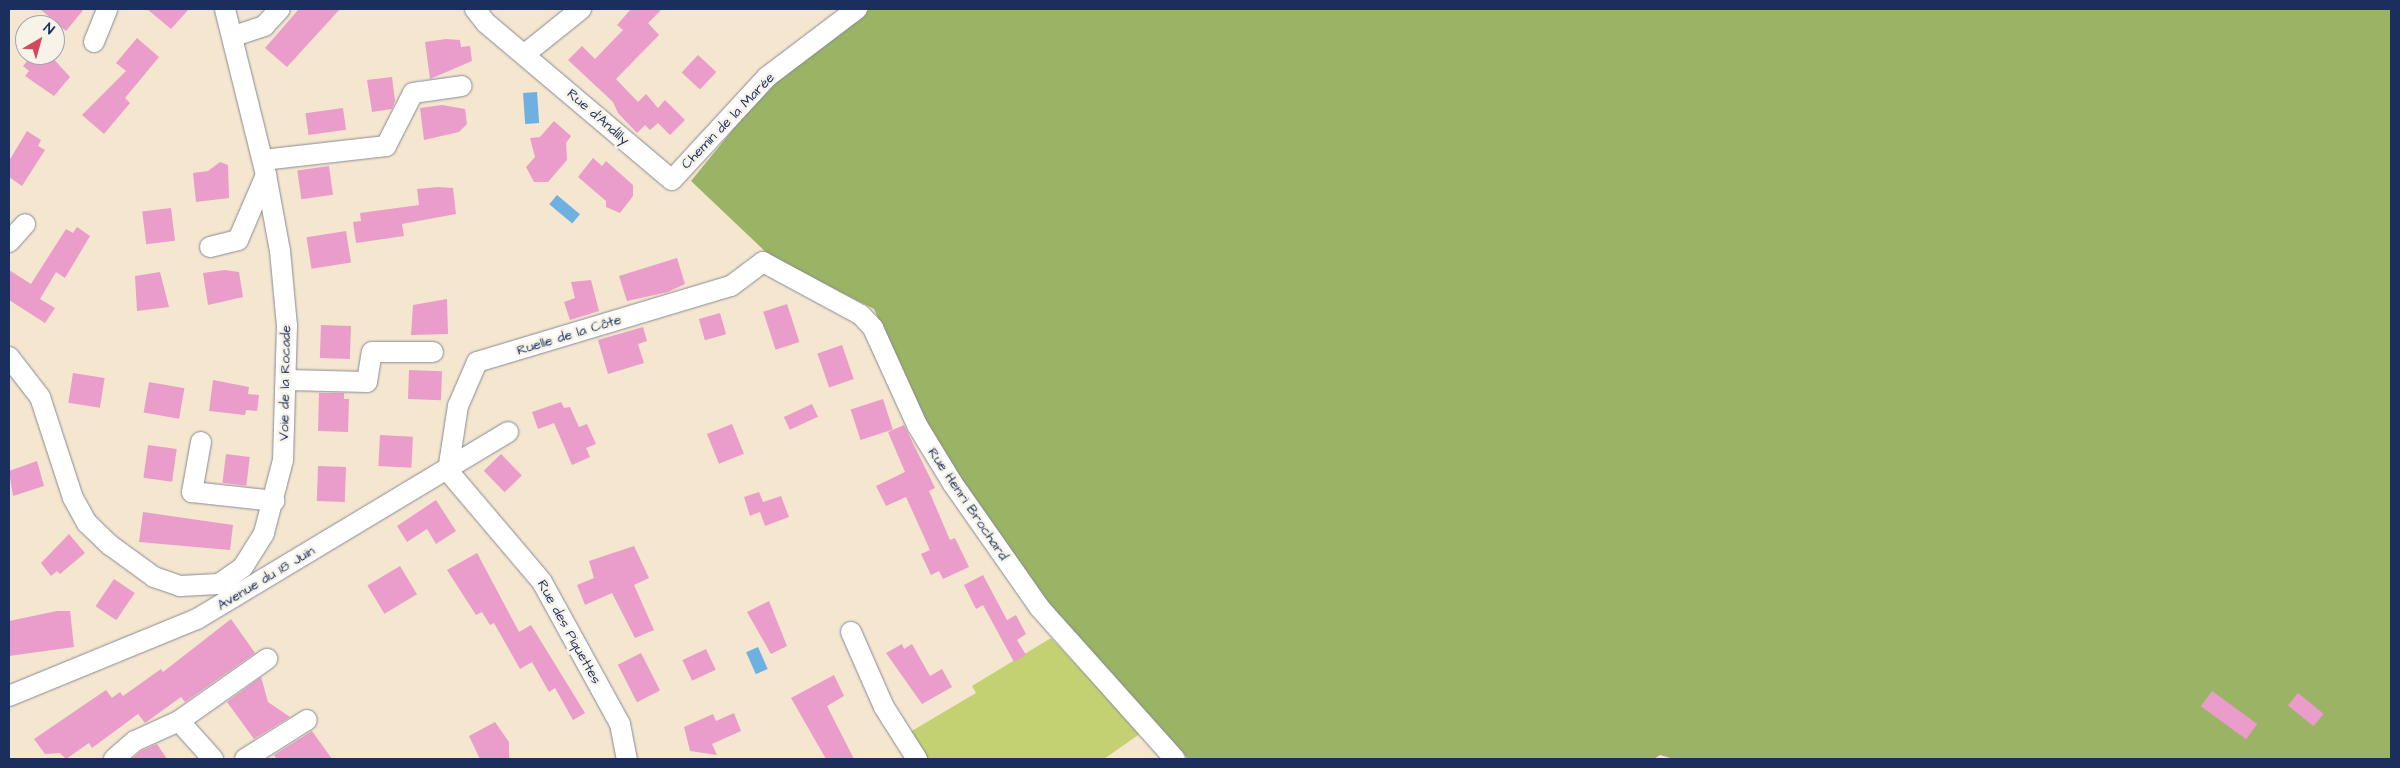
<!DOCTYPE html>
<html>
<head>
<meta charset="utf-8">
<style>
  body { margin:0 }
  #map { position:relative; width:2400px; height:768px; overflow:hidden; background:#f4e6cf; font-family:"Architects Daughter",sans-serif }
  div>[style] { position:absolute }
  .green>* { inset:0; background:#c4d172 }
  .forest>* { inset:0; background:#9bb364 }
  .water>* { inset:0; background:#6fb0e3; transform-origin:0 0 }
  .building>* { inset:0; background:#ea9dca; transform-origin:0 0 }
  .roads { filter:drop-shadow(0 0 1px #888a96) drop-shadow(0 0 1px #888a96) }
  .minor>* { height:20px; margin:-10px; padding:0 10px; transform-origin:10px; border-radius:10px; background:#fff }
  span { translate:-50% -50%; white-space:nowrap; text-align:center; line-height:1.15; -webkit-text-stroke:5px #f7f3e8; paint-order:stroke }
  .street-label { font-size:14px; color:#1b2f5e }
  .frame { position:absolute; inset:0; border:10px solid #1b2f5e; pointer-events:none }
  .north { position:absolute; left:15px; top:15px; width:50px; height:50px; box-sizing:border-box; background:#f7f3e8; border:1px solid #9fa5b1; border-radius:50%; rotate:38deg; font-size:14px; font-weight:700; line-height:20px; text-align:center; color:#1b2f5e }
  .north::after { content:''; display:block; margin:auto; width:18px; height:22px; background:#d1495b; clip-path:polygon(50% 0,100% 100%,50% 72%,0 100%) }
</style>
</head>
<body>
<div id="map">
  <div class="green">
    <div style="clip-path:polygon(1051px 638px,1141px 733px,1104px 759px,926px 759px,910px 732px,976px 693px,972px 686px)"></div>
  </div>
  <div class="forest">
    <div style="clip-path:polygon(870px 9px,2391px 9px,2391px 759px,1674px 759px,1660px 755px,1654px 759px,1188px 759px,1042px 603px,925px 424px,874px 309px,771px 257px,691px 181px,771px 83px)"></div>
  </div>
  <div class="water">
    <div style="left:537px;top:92px;width:31px;height:14px;rotate:86deg"></div>
    <div style="left:557px;top:195px;width:30px;height:12px;rotate:40deg"></div>
    <div style="left:758px;top:647px;width:24px;height:13px;rotate:66deg"></div>
  </div>
  <div class="building">
    <div style="clip-path:polygon(40px 9px,84px 9px,66px 31px)"></div>
    <div style="clip-path:polygon(147px 9px,189px 9px,171px 29px)"></div>
    <div style="clip-path:polygon(299px 9px,340px 9px,287px 67px,265px 48px)"></div>
    <div style="clip-path:polygon(631px 9px,662px 9px,648px 23px,659px 35px,616px 79px,638px 102px,646px 94px,658px 108px,665px 100px,685px 120px,670px 135px,658px 123px,650px 130px,645px 125px,637px 133px,618px 113px,613px 102px,568px 60px,582px 46px,595px 59px,623px 30px,617px 25px)"></div>
    <div style="clip-path:polygon(137px 38px,159px 57px,125px 98px,130px 103px,104px 134px,82px 115px,126px 71px,116px 63px)"></div>
    <div style="clip-path:polygon(446px 39px,460px 40px,461px 47px,470px 46px,472px 61px,430px 79px,425px 42px)"></div>
    <div style="clip-path:polygon(32px 55px,50px 55px,70px 77px,54px 96px,25px 76px,29px 71px,23px 66px)"></div>
    <div style="left:698px;top:55px;width:25px;height:24px;rotate:43deg"></div>
    <div style="clip-path:polygon(392px 77px,395px 101px,392px 109px,372px 112px,367px 80px)"></div>
    <div style="clip-path:polygon(442px 105px,465px 109px,467px 124px,459px 132px,424px 140px,420px 108px)"></div>
    <div style="left:343px;top:108px;width:22px;height:38px;rotate:82deg"></div>
    <div style="clip-path:polygon(554px 121px,571px 136px,566px 143px,567px 160px,548px 182px,534px 182px,526px 167px,535px 157px,530px 138px,540px 137px)"></div>
    <div style="clip-path:polygon(27px 131px,41px 140px,38px 146px,45px 150px,22px 186px,9px 177px,9px 161px)"></div>
    <div style="clip-path:polygon(593px 158px,602px 166px,606px 161px,633px 185px,633px 196px,620px 213px,606px 207px,606px 201px,578px 177px)"></div>
    <div style="clip-path:polygon(220px 162px,228px 165px,229px 198px,196px 202px,193px 173px,208px 171px)"></div>
    <div style="left:329px;top:166px;width:29px;height:32px;rotate:82deg"></div>
    <div style="clip-path:polygon(438px 187px,453px 188px,456px 214px,402px 224px,404px 236px,356px 243px,353px 222px,361px 221px,360px 213px,419px 205px,417px 189px)"></div>
    <div style="left:171px;top:208px;width:33px;height:29px;rotate:83deg"></div>
    <div style="clip-path:polygon(77px 227px,90px 236px,65px 278px,56px 272px,40px 299px,55px 308px,45px 323px,9px 300px,9px 270px,31px 284px,66px 229px,73px 233px)"></div>
    <div style="left:346px;top:231px;width:32px;height:40px;rotate:81deg"></div>
    <div style="clip-path:polygon(677px 258px,685px 284px,668px 292px,627px 301px,619px 276px)"></div>
    <div style="clip-path:polygon(225px 270px,239px 272px,243px 297px,208px 305px,203px 273px)"></div>
    <div style="clip-path:polygon(160px 272px,169px 307px,137px 311px,135px 276px)"></div>
    <div style="clip-path:polygon(591px 280px,599px 311px,570px 320px,564px 302px,575px 298px,571px 282px)"></div>
    <div style="clip-path:polygon(447px 299px,448px 334px,411px 335px,413px 305px)"></div>
    <div style="left:787px;top:304px;width:40px;height:25px;rotate:72deg"></div>
    <div style="left:720px;top:313px;width:22px;height:22px;rotate:74deg"></div>
    <div style="left:321px;top:325px;width:30px;height:33px;rotate:2deg"></div>
    <div style="clip-path:polygon(643px 327px,647px 341px,638px 344px,644px 363px,608px 374px,598px 340px)"></div>
    <div style="left:842px;top:345px;width:36px;height:26px;rotate:71deg"></div>
    <div style="left:409px;top:370px;width:33px;height:29px;rotate:2deg"></div>
    <div style="left:73px;top:373px;width:32px;height:30px;rotate:9deg"></div>
    <div style="clip-path:polygon(213px 380px,249px 387px,248px 394px,259px 395px,257px 411px,246px 410px,245px 415px,209px 411px)"></div>
    <div style="left:149px;top:382px;width:36px;height:31px;rotate:10deg"></div>
    <div style="clip-path:polygon(319px 393px,344px 393px,344px 399px,349px 399px,348px 432px,318px 431px)"></div>
    <div style="left:883px;top:399px;width:32px;height:34px;rotate:72deg"></div>
    <div style="clip-path:polygon(561px 402px,564px 408px,570px 407px,579px 427px,587px 424px,596px 444px,586px 448px,590px 457px,572px 465px,554px 423px,538px 429px,532px 412px)"></div>
    <div style="left:812px;top:404px;width:14px;height:31px;rotate:65deg"></div>
    <div style="left:732px;top:424px;width:32px;height:27px;rotate:68deg"></div>
    <div style="clip-path:polygon(904px 425px,935px 488px,929px 491px,950px 540px,955px 538px,969px 567px,943px 579px,939px 571px,931px 575px,921px 554px,930px 550px,906px 497px,886px 506px,876px 486px,905px 472px,888px 432px)"></div>
    <div style="left:380px;top:435px;width:33px;height:31px;rotate:3deg"></div>
    <div style="left:148px;top:445px;width:29px;height:33px;rotate:8deg"></div>
    <div style="left:226px;top:454px;width:24px;height:29px;rotate:7deg"></div>
    <div style="left:501px;top:454px;width:30px;height:24px;rotate:46deg"></div>
    <div style="clip-path:polygon(37px 461px,44px 486px,13px 496px,9px 471px)"></div>
    <div style="left:318px;top:466px;width:28px;height:35px;rotate:2deg"></div>
    <div style="clip-path:polygon(759px 492px,763px 502px,781px 496px,789px 517px,765px 526px,760px 512px,750px 516px,744px 497px)"></div>
    <div style="clip-path:polygon(436px 500px,456px 531px,436px 544px,427px 529px,407px 542px,397px 526px)"></div>
    <div style="clip-path:polygon(143px 512px,233px 525px,230px 550px,139px 542px)"></div>
    <div style="clip-path:polygon(69px 534px,85px 553px,60px 574px,57px 571px,51px 576px,41px 563px)"></div>
    <div style="clip-path:polygon(634px 546px,649px 578px,634px 585px,654px 630px,635px 638px,612px 593px,585px 605px,577px 585px,594px 578px,589px 561px)"></div>
    <div style="clip-path:polygon(477px 553px,519px 632px,531px 625px,585px 713px,573px 720px,555px 688px,549px 692px,532px 662px,520px 669px,494px 623px,490px 625px,482px 612px,476px 615px,447px 570px)"></div>
    <div style="left:400px;top:566px;width:33px;height:38px;rotate:59deg"></div>
    <div style="clip-path:polygon(983px 575px,1007px 620px,1016px 615px,1026px 634px,1017px 640px,1026px 655px,1014px 662px,983px 605px,976px 609px,964px 585px)"></div>
    <div style="left:114px;top:579px;width:25px;height:33px;rotate:34deg"></div>
    <div style="clip-path:polygon(769px 601px,787px 646px,771px 654px,747px 612px)"></div>
    <div style="clip-path:polygon(57px 611px,70px 611px,74px 647px,9px 656px,9px 621px)"></div>
    <div style="clip-path:polygon(231px 619px,255px 653px,185px 702px,181px 697px,145px 723px,138px 714px,92px 748px,89px 743px,66px 759px,60px 753px,45px 754px,34px 739px,106px 690px,112px 698px,120px 692px,123px 696px,161px 669px,163px 672px)"></div>
    <div style="clip-path:polygon(902px 644px,904px 649px,912px 644px,930px 676px,942px 669px,952px 687px,922px 704px,886px 653px)"></div>
    <div style="left:706px;top:649px;width:23px;height:26px;rotate:65deg"></div>
    <div style="left:641px;top:653px;width:42px;height:26px;rotate:63deg"></div>
    <div style="clip-path:polygon(834px 675px,844px 696px,827px 706px,854px 759px,826px 759px,791px 698px)"></div>
    <div style="clip-path:polygon(261px 677px,268px 702px,290px 717px,254px 739px,227px 702px)"></div>
    <div style="left:2212px;top:691px;width:56px;height:19px;rotate:36deg"></div>
    <div style="left:2298px;top:693px;width:33px;height:16px;rotate:39deg"></div>
    <div style="clip-path:polygon(734px 713px,741px 731px,712px 744px,717px 755px,690px 751px,684px 727px,713px 714px,716px 721px)"></div>
    <div style="clip-path:polygon(495px 722px,509px 742px,509px 759px,480px 759px,469px 736px)"></div>
    <div style="clip-path:polygon(312px 731px,332px 759px,277px 759px,274px 755px)"></div>
    <div style="clip-path:polygon(157px 744px,167px 759px,132px 759px,141px 751px)"></div>
  </div>
  <div class="roads">
    <div class="minor">
      <div style="left:475px;top:9px;width:18px;rotate:52deg"></div>
      <div style="left:486px;top:23px;width:243px;rotate:40.2deg"></div>
      <div style="left:672px;top:180px;width:140px;rotate:-47.3deg"></div>
      <div style="left:767px;top:77px;width:113px;rotate:-37.1deg"></div>
      <div style="left:234px;top:36px;width:32px;rotate:-18deg"></div>
      <div style="left:264px;top:26px;width:23px;rotate:-47deg"></div>
      <div style="left:94px;top:42px;width:35px;rotate:-68deg"></div>
      <div style="left:525px;top:54px;width:72px;rotate:-38.8deg"></div>
      <div style="left:263px;top:160px;width:124px;rotate:-6.5deg"></div>
      <div style="left:386px;top:146px;width:59px;rotate:-63deg"></div>
      <div style="left:413px;top:93px;width:49px;rotate:-8.1deg"></div>
      <div style="left:9px;top:242px;width:24px;rotate:-48deg"></div>
      <div style="left:210px;top:247px;width:29px;rotate:-14deg"></div>
      <div style="left:238px;top:240px;width:71px;rotate:-66.7deg"></div>
      <div style="left:9px;top:357px;width:51px;rotate:52.2deg"></div>
      <div style="left:40px;top:397px;width:106px;rotate:71.9deg"></div>
      <div style="left:73px;top:498px;width:29px;rotate:61deg"></div>
      <div style="left:87px;top:523px;width:32px;rotate:44deg"></div>
      <div style="left:110px;top:545px;width:54px;rotate:36deg"></div>
      <div style="left:154px;top:577px;width:28px;rotate:19deg"></div>
      <div style="left:180px;top:586px;width:39px;rotate:-3deg"></div>
      <div style="left:219px;top:584px;width:29px;rotate:-35deg"></div>
      <div style="left:243px;top:567px;width:40px;rotate:-58deg"></div>
      <div style="left:264px;top:533px;width:75px;rotate:-75.4deg"></div>
      <div style="left:283px;top:460px;width:134px;rotate:-88.3deg"></div>
      <div style="left:287px;top:326px;width:75px;rotate:-95.3deg"></div>
      <div style="left:280px;top:251px;width:77px;rotate:-100.4deg"></div>
      <div style="left:266px;top:175px;width:171px;rotate:-103.9deg"></div>
      <div style="left:288px;top:380px;width:79px;rotate:1.5deg"></div>
      <div style="left:367px;top:382px;width:30px;rotate:-81deg"></div>
      <div style="left:372px;top:352px;width:61px"></div>
      <div style="left:201px;top:442px;width:51px;rotate:100.2deg"></div>
      <div style="left:192px;top:492px;width:83px;rotate:6.2deg"></div>
      <div style="left:448px;top:471px;width:66px;rotate:-81.3deg"></div>
      <div style="left:458px;top:406px;width:48px;rotate:-66.6deg"></div>
      <div style="left:477px;top:362px;width:265px;rotate:-16.7deg"></div>
      <div style="left:731px;top:286px;width:40px;rotate:-37deg"></div>
      <div style="left:763px;top:262px;width:111px;rotate:28.4deg"></div>
      <div style="left:861px;top:315px;width:18px;rotate:47deg"></div>
      <div style="left:873px;top:328px;width:107px;rotate:65.6deg"></div>
      <div style="left:917px;top:425px;width:69px;rotate:58.6deg"></div>
      <div style="left:953px;top:484px;width:150px;rotate:55deg"></div>
      <div style="left:1039px;top:607px;width:204px;rotate:48.2deg"></div>
      <div style="left:448px;top:471px;width:145px;rotate:49.7deg"></div>
      <div style="left:542px;top:582px;width:162px;rotate:61.2deg"></div>
      <div style="left:620px;top:724px;width:36px;rotate:79deg"></div>
      <div style="left:851px;top:632px;width:82px;rotate:66.3deg"></div>
      <div style="left:884px;top:707px;width:62px;rotate:57.6deg"></div>
      <div style="left:9px;top:696px;width:203px;rotate:-22.3deg"></div>
      <div style="left:197px;top:619px;width:363px;rotate:-31deg"></div>
      <div style="left:179px;top:721px;width:108px;rotate:-35.2deg"></div>
      <div style="left:114px;top:759px;width:28px;rotate:-41deg"></div>
      <div style="left:135px;top:741px;width:48px;rotate:-24.4deg"></div>
      <div style="left:179px;top:721px;width:51px;rotate:48.2deg"></div>
      <div style="left:245px;top:759px;width:73px;rotate:-32.2deg"></div>
    </div>
  </div>
  <div class="street-label">
    <span style="left:598px;top:117px;rotate:41deg">Rue d'Andilly</span>
    <span style="left:728px;top:121px;rotate:-46deg">Chemin de la Marée</span>
    <span style="left:569px;top:335px;rotate:-17deg">Ruelle de la Côte</span>
    <span style="left:285px;top:383px;rotate:-89deg">Voie de la Rocade</span>
    <span style="left:968px;top:504px;rotate:56deg">Rue Henri Brochard</span>
    <span style="left:266px;top:578px;rotate:-31deg">Avenue du 18 Juin</span>
    <span style="left:569px;top:632px;rotate:61deg">Rue des Piquettes</span>
  </div>
  <div class="frame"></div>
  <div class="north">N</div>
</div>
</body>
</html>
